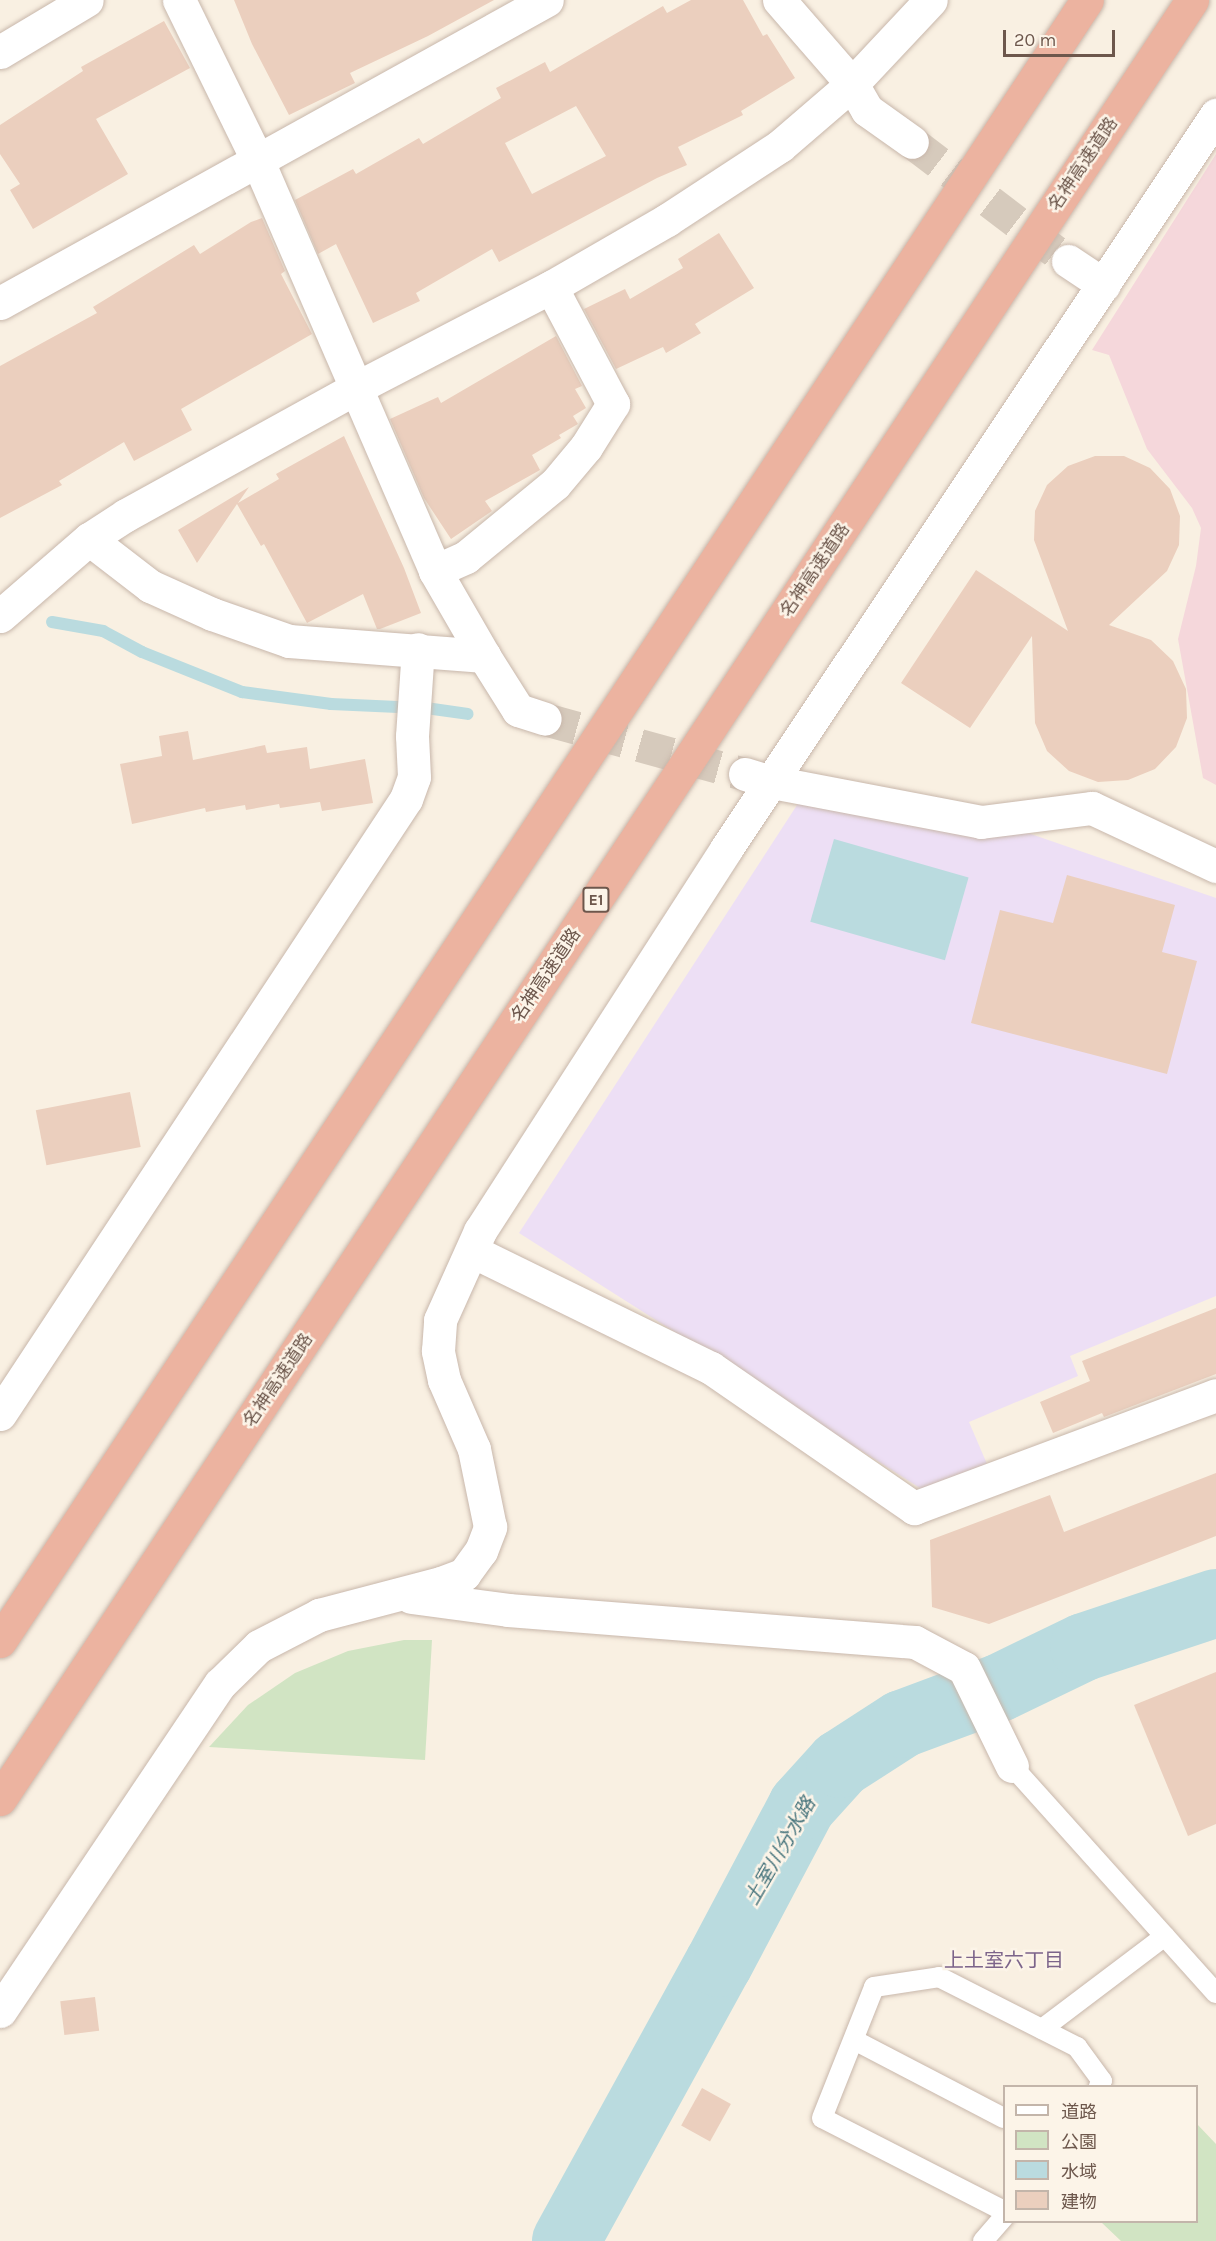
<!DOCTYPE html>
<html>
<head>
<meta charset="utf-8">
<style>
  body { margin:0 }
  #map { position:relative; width:1216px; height:2241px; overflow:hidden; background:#f9f0e2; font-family:Karla,"Noto Sans JP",sans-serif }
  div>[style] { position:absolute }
  .education>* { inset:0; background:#eddff5 }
  .medical>* { inset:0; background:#f5d7db }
  .green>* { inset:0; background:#d1e4c3 }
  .water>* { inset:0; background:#badbdf; transform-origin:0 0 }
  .stream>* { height:12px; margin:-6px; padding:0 6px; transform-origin:6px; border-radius:6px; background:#badbdf }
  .river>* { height:68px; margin:-34px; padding:0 34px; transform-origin:34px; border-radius:34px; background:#badbdf }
  .building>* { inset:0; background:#ebcfbe; transform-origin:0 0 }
  .street-tunnel>* { height:33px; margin-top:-16.5px; transform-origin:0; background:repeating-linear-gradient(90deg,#d6cabc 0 33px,transparent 0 49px) }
  .roads { filter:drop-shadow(0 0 2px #c8b7ab) drop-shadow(0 0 2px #c8b7ab) }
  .lane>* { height:20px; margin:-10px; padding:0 10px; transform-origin:10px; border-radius:10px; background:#fff }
  .street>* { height:33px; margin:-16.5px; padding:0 16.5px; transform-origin:16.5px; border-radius:16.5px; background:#fff }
  .secondary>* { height:33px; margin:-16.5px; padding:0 16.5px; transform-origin:16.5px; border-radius:16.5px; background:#fff }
  .highway>* { height:33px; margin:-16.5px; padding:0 16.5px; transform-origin:16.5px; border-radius:16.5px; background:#ecb3a0 }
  span { translate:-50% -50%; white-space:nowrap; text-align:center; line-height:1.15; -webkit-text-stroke:5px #fcf4e8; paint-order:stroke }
  .shield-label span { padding:2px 4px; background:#fcf4e8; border:2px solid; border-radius:4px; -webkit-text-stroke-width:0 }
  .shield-label { font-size:16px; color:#6d574c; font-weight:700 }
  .street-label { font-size:18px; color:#6d574c }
  .water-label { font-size:20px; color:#49767e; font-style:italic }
  .neighbourhood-label { font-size:20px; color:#7c648a }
  .legend { position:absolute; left:1003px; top:2085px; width:195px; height:138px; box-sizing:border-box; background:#fcf4e8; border:2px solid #c3b5aa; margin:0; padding:8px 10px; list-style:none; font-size:18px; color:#6d574c }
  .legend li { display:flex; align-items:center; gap:12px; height:30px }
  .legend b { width:30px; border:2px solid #c3b5aa }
  .scale { position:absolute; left:1003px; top:30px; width:112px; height:27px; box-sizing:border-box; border:3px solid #6d574c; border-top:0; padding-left:8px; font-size:18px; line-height:21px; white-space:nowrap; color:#6d574c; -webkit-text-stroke:4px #fcf4e8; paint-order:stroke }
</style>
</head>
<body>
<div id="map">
  <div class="education">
    <div style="clip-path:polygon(799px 802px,1028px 833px,1216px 898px,1216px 1296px,1070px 1356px,1078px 1376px,969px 1422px,987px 1464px,923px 1490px,519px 1233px)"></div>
  </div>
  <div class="medical">
    <div style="clip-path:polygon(1216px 154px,1216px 785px,1203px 778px,1178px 639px,1196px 566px,1201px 528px,1192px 508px,1147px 449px,1109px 355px,1092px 350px)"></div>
  </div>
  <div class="green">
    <div style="clip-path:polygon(404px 1640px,432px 1640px,425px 1760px,209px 1747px,248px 1705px,295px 1673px,348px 1651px)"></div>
    <div style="clip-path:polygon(1197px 2124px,1216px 2144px,1216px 2241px,1121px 2241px,1101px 2222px,1196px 2222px)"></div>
  </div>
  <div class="water">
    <div style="left:834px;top:839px;width:140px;height:86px;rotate:16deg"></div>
  </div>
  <div class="stream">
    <div style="left:52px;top:622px;width:52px;rotate:10deg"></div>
    <div style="left:103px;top:631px;width:44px;rotate:28.3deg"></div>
    <div style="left:142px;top:652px;width:108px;rotate:21.8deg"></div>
    <div style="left:242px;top:692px;width:90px;rotate:7.7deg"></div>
    <div style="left:331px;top:704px;width:67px;rotate:2.6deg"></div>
    <div style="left:426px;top:708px;width:42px;rotate:8.1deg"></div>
  </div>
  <div class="river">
    <div style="left:566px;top:2241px;width:317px;rotate:-61.2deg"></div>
    <div style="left:719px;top:1963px;width:178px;rotate:-62.1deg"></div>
    <div style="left:802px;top:1806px;width:57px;rotate:-47.9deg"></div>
    <div style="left:840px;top:1764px;width:74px;rotate:-32.8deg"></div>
    <div style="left:902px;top:1724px;width:103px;rotate:-20.4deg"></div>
    <div style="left:999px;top:1688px;width:94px;rotate:-25.8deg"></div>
    <div style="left:1084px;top:1647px;width:139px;rotate:-18.4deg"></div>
  </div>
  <div class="building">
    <div style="clip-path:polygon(234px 0,494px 0,428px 36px,350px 73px,355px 83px,289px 115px,252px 44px)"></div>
    <div style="clip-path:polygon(evenodd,691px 0,743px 0,763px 36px,767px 34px,795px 78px,741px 111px,743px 115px,678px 147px,687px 165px,657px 178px,499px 262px,492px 249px,416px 293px,420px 301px,373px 323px,336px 244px,318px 254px,295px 200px,353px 169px,356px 174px,419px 138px,423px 144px,501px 98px,496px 88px,545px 62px,550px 72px,663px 6px,667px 13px,691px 0,576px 106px,606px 156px,532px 194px,505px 143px,576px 106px)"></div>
    <div style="clip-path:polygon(164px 21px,190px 68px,96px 119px,128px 174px,33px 229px,10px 190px,20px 184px,0 154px,0 125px,83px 71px,81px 67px)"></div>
    <div style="clip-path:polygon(262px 218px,285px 271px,281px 274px,312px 334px,181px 409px,192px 430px,134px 461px,124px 442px,59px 481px,62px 485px,0 518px,0 366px,97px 313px,93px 307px,194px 245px,200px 254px,251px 222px)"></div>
    <div style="clip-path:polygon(719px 233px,754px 288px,695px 324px,701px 333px,666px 353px,663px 347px,616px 369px,584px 309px,625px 289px,630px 299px,683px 268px,678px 259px)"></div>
    <div style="clip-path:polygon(556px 336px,582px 386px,575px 389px,586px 408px,573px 416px,578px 424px,559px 435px,561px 438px,532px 455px,540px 470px,485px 501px,492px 511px,451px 539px,424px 498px,390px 419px,438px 397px,441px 403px)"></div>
    <div style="clip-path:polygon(344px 436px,404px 568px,421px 613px,380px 629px,377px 629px,363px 594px,307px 623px,264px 544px,261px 546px,237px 504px,197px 563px,178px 530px,249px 487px,238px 503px,279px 479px,276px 474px)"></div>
    <div style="clip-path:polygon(1095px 456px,1124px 456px,1150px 468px,1170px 489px,1180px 516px,1179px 545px,1167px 571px,1109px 625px,1151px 640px,1173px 661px,1186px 689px,1187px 718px,1176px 747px,1155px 769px,1128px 780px,1098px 782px,1069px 771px,1047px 751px,1035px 723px,1032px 636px,970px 728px,901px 683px,976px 570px,1068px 631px,1034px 540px,1035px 511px,1047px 485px,1068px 466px)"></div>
    <div style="clip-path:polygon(188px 731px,193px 760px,265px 745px,267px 753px,307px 747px,310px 769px,365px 759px,373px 803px,322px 811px,320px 802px,280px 808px,279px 804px,246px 810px,245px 805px,206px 812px,205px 808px,132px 824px,120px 764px,162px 756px,159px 736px)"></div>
    <div style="clip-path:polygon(1067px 875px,1175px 905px,1162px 952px,1197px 961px,1167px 1074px,971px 1023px,1000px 910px,1053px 923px)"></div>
    <div style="left:130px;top:1092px;width:56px;height:96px;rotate:79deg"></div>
    <div style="clip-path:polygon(1216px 1308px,1216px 1374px,1104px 1417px,1102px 1413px,1053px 1433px,1040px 1402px,1090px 1381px,1082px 1361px)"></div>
    <div style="clip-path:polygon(1216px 1473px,1216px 1536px,989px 1624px,932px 1607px,930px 1540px,1050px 1495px,1064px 1532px)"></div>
    <div style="clip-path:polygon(1216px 1672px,1216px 1824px,1188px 1836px,1134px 1705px)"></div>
    <div style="left:95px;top:1997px;width:34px;height:35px;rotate:83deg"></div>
    <div style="left:702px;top:2088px;width:33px;height:43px;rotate:29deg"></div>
  </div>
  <div class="street-tunnel">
    <div style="left:912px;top:142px;width:196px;rotate:37.3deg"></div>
    <div style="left:545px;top:719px;width:207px;rotate:15.4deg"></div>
  </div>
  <div class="roads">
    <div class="lane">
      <div style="left:1012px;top:1766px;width:305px;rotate:48.1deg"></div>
      <div style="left:1042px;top:2029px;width:154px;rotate:-37.1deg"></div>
      <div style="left:854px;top:2040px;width:169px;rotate:27.5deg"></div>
      <div style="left:1004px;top:2211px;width:204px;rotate:-152.9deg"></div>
      <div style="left:822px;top:2118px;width:141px;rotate:-68.3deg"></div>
      <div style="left:874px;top:1987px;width:66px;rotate:-8.7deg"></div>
      <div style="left:939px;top:1977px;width:155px;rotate:26.9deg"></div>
      <div style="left:1077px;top:2047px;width:42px;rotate:53.7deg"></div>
      <div style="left:1102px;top:2081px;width:6px;rotate:121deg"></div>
      <div style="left:983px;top:2241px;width:32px;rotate:-49deg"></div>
    </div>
    <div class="street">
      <div style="left:179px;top:0;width:177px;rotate:63.9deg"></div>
      <div style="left:257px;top:159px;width:449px;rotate:66.6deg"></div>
      <div style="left:435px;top:571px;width:98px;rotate:60deg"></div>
      <div style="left:779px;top:0;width:111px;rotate:49deg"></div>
      <div style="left:852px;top:84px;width:30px;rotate:60deg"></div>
      <div style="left:867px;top:110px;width:55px;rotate:35.4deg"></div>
      <div style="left:0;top:52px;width:101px;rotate:-30.9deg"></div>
      <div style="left:1068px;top:261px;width:43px;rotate:33.7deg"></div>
      <div style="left:0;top:303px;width:625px;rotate:-28.98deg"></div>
      <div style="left:89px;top:539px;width:77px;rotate:37.6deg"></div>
      <div style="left:150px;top:586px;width:68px;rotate:24.3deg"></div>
      <div style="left:212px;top:614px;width:82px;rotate:19.3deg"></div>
      <div style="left:289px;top:641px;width:196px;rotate:4.4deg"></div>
      <div style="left:484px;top:656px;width:64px;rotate:57.8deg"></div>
      <div style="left:518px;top:710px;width:28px;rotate:18deg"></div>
      <div style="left:435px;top:571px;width:34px;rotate:-24deg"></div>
      <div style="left:466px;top:557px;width:115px;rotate:-39.4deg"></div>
      <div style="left:555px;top:484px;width:48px;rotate:-50deg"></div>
      <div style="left:586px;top:447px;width:51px;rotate:-57.9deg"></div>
      <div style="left:613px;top:404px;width:132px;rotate:-117.9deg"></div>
      <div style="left:745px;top:774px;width:28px;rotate:17deg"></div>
      <div style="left:772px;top:782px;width:213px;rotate:10.8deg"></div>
      <div style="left:981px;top:822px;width:112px;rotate:-7.2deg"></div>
      <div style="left:1092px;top:808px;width:137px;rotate:25.1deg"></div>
      <div style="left:472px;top:1251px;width:266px;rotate:26.1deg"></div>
      <div style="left:711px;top:1368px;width:247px;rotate:34.6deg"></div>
      <div style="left:914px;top:1508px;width:322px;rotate:-20.5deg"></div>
      <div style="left:0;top:1414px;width:737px;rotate:-56.57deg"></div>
      <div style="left:406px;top:799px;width:23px;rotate:-70deg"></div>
      <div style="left:414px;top:777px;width:41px;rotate:-92.8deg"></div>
      <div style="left:412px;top:736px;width:87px;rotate:-86.1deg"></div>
      <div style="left:411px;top:1597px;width:98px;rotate:7.6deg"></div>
      <div style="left:508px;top:1610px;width:408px;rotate:4.5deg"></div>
      <div style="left:915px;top:1642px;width:55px;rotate:28deg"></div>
      <div style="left:964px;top:1668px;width:109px;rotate:63.9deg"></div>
      <div style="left:0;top:2011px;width:394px;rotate:-56.1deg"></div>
      <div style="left:220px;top:1684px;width:54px;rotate:-44.3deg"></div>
      <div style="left:259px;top:1646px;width:68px;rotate:-27.3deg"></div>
      <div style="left:319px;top:1615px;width:126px;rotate:-14.7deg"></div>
      <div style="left:441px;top:1583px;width:25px;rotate:-21deg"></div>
      <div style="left:464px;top:1574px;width:29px;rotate:-54deg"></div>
      <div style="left:481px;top:1551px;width:26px;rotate:-69deg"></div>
      <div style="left:490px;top:1527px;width:80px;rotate:-101.6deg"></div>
      <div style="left:474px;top:1449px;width:75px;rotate:-113.5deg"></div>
      <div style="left:444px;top:1380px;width:30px;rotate:-102deg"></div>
      <div style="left:438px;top:1351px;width:31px;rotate:-86deg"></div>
      <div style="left:440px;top:1320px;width:98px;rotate:-65.8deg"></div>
      <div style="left:480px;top:1231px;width:454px;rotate:-57.2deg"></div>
      <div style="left:726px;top:849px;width:883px;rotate:-56.27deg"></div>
    </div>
    <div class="secondary">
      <div style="left:0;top:616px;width:118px;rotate:-40.9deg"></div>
      <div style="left:89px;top:539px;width:44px;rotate:-33deg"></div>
      <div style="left:126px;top:515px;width:263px;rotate:-28.9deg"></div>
      <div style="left:356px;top:388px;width:220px;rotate:-27.4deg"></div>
      <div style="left:551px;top:287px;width:134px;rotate:-30deg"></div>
      <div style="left:667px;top:220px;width:135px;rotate:-33.2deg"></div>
      <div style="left:780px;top:146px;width:95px;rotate:-40.7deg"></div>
      <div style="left:852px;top:84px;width:115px;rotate:-46.8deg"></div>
    </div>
    <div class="highway">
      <div style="left:0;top:1641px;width:1968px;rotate:-56.48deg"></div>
      <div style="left:0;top:1799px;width:2158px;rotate:-56.47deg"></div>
    </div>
  </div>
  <div class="shield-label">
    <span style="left:596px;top:900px">E1</span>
  </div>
  <div class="street-label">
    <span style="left:1083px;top:164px;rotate:-56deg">名神高速道路</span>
    <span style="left:815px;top:570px;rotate:-56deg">名神高速道路</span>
    <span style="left:546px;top:975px;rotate:-56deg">名神高速道路</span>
    <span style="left:278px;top:1380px;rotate:-56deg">名神高速道路</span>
  </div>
  <div class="water-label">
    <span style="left:780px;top:1851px;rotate:-60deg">土室川分水路</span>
  </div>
  <div class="neighbourhood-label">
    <span style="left:1004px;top:1960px">上土室六丁目</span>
  </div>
  <ul class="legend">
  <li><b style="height:8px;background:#fff"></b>道路</li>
  <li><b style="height:16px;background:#d1e4c3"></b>公園</li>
  <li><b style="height:16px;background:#badbdf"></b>水域</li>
  <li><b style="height:16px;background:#ebcfbe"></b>建物</li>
  </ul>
  <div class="scale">20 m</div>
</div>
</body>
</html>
